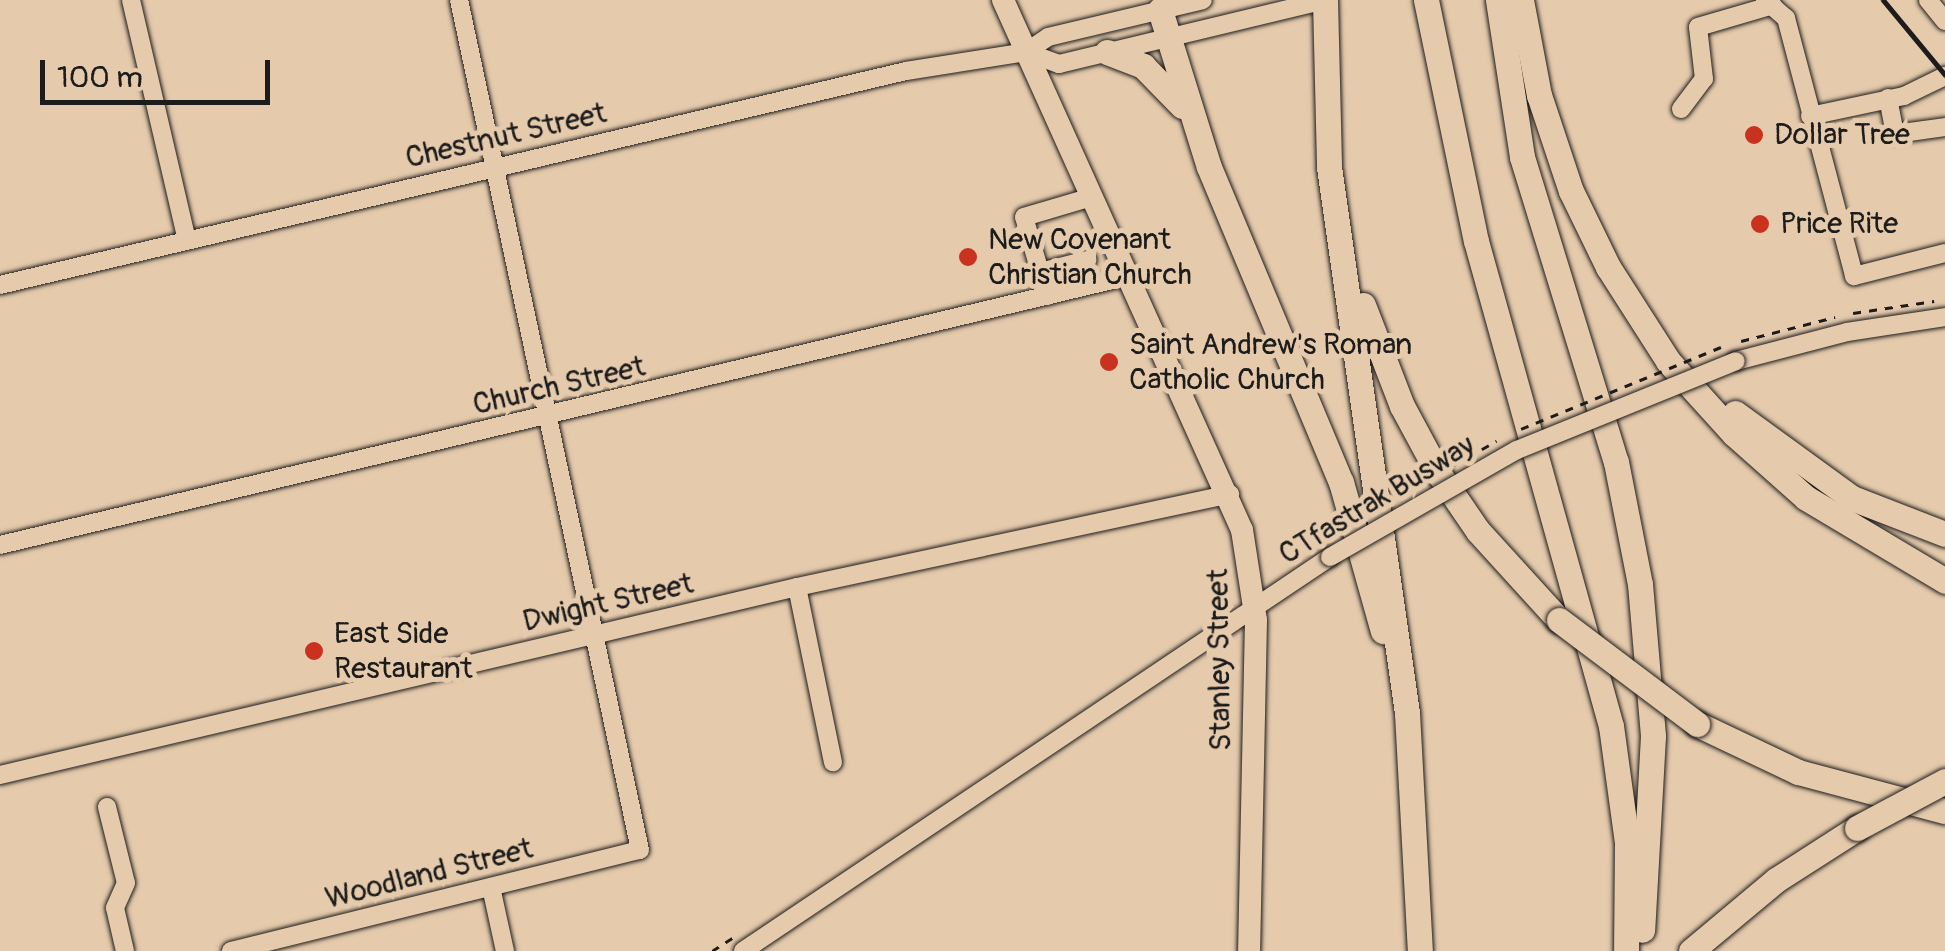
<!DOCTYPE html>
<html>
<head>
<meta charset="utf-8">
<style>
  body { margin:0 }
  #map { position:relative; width:1945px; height:951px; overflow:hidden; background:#e5caac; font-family:Pangolin,sans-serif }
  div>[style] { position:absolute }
  .path>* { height:2.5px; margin-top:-1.25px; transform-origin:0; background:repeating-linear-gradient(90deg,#1c1c1c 0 8px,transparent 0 16px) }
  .roads { filter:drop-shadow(0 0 2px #1c1c1c) drop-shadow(0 0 2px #1c1c1c) }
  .minor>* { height:18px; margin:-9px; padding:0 9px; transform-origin:9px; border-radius:9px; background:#e5caac }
  .major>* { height:22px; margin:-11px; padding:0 11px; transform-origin:11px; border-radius:11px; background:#e5caac }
  .highway>* { height:25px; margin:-12.5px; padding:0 12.5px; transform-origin:12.5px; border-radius:12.5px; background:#e5caac }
  .rail>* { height:5px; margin:-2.5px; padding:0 2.5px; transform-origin:2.5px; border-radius:2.5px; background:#1c1c1c }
  .path-bridge>* { height:2.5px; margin-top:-1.25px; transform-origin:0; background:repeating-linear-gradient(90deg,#1c1c1c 0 8px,transparent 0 16px) }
  .bridges { filter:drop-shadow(0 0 2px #1c1c1c) drop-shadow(0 0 2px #1c1c1c) }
  .minor-bridge>* { height:18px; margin:-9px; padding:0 9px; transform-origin:9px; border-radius:9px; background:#e5caac }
  .highway-bridge>* { height:25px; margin:-12.5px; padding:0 12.5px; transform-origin:12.5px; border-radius:12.5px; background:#e5caac }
  .dots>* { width:28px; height:28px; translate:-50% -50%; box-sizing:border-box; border:5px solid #e5caac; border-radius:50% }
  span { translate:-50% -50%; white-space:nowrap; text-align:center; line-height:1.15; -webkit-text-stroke:10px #e5caac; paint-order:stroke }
  .poi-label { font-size:30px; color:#1c1c1c }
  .left { translate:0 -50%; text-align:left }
  .street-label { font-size:30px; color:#1c1c1c }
  .scale { position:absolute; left:40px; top:60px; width:230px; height:45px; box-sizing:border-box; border:5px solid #1c1c1c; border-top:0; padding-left:12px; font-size:30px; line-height:35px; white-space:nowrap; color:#1c1c1c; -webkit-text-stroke:8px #e5caac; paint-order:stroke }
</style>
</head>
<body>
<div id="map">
  <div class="path">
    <div style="left:1853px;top:313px;width:82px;rotate:-8.4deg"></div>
    <div style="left:1741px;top:341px;width:97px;rotate:-14.3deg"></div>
    <div style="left:712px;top:951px;width:24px;rotate:-33deg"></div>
  </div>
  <div class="roads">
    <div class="minor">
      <div style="left:131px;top:0;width:247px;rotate:76.9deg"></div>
      <div style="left:1765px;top:0;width:28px;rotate:41deg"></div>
      <div style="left:1786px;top:18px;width:267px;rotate:75.2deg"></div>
      <div style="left:1854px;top:276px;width:94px;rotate:-14.2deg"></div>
      <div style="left:1928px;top:0;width:27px;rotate:51deg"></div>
      <div style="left:1026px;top:52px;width:35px;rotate:20deg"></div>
      <div style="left:1059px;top:64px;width:274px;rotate:-13.5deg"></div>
      <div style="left:1888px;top:98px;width:37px;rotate:79deg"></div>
      <div style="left:1895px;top:134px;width:50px;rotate:-8deg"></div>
      <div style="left:1681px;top:109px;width:38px;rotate:-53deg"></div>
      <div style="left:1704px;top:79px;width:52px;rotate:-96.6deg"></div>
      <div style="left:1698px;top:27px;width:78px;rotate:-16.3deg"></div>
      <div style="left:1810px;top:116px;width:96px;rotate:-12deg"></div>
      <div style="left:1904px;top:96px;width:46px;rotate:-26deg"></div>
      <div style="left:1040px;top:272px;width:49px;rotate:-14.3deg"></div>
      <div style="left:0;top:285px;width:931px;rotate:-13.29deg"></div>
      <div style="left:906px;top:71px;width:121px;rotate:-9deg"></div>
      <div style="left:1026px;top:52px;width:27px;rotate:-34deg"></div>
      <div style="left:1048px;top:37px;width:159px;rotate:-13.4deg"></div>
      <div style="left:1047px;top:296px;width:82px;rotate:-106.2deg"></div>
      <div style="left:1024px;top:217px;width:71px;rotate:-16.4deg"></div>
      <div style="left:1736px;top:361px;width:115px;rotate:-14.6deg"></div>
      <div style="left:1847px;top:332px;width:99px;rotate:-8.7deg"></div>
      <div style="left:0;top:545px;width:1161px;rotate:-13.4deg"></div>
      <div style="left:797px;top:587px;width:179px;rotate:78.4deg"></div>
      <div style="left:0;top:775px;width:819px;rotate:-13.27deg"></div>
      <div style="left:797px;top:587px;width:443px;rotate:-12.1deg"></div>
      <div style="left:107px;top:807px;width:78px;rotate:76deg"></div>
      <div style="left:126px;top:883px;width:27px;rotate:114deg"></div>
      <div style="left:115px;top:908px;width:44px;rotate:76.9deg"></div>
      <div style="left:491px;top:887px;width:66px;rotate:77.7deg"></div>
      <div style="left:231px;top:951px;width:421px;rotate:-13.9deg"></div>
      <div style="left:640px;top:850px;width:869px;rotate:-102.02deg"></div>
      <div style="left:743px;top:951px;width:707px;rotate:-33.87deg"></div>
    </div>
    <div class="major">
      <div style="left:1003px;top:0;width:581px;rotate:65.73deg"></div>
      <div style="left:1242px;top:530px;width:91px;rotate:81.2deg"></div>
      <div style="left:1256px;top:620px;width:331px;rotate:91.2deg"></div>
    </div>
    <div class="highway">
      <div style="left:1325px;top:0;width:167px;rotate:88.6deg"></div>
      <div style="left:1329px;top:167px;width:552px;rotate:81.87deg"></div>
      <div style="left:1407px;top:713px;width:238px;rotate:86.9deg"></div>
      <div style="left:1426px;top:0;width:246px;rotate:78.3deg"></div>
      <div style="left:1476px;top:241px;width:503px;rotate:74.45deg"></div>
      <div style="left:1611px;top:726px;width:118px;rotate:82.2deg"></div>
      <div style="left:1627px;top:843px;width:108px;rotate:90.5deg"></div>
      <div style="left:1498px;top:0;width:159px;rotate:81.3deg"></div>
      <div style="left:1522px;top:157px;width:319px;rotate:72.9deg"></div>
      <div style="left:1616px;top:462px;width:124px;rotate:78.9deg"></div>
      <div style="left:1640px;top:584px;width:153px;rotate:85.1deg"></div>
      <div style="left:1653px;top:736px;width:194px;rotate:93.2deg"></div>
      <div style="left:1521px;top:0;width:97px;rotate:79.3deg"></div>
      <div style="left:1539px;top:95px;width:101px;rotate:71.6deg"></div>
      <div style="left:1571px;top:191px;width:85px;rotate:64deg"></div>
      <div style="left:1608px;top:267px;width:112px;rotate:57.4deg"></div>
      <div style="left:1668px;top:361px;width:98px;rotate:47.9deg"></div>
      <div style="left:1734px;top:434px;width:96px;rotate:41.6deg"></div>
      <div style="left:1806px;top:498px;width:162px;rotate:30.8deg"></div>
      <div style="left:1160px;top:10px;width:164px;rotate:72.7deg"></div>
      <div style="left:1209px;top:167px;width:342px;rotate:67.3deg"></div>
      <div style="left:1341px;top:482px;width:155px;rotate:74.3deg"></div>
      <div style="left:1107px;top:52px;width:39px;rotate:21deg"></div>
      <div style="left:1143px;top:66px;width:56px;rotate:45.7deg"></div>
      <div style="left:1363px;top:305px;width:108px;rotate:68.9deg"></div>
      <div style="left:1402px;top:406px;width:74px;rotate:61.7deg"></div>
      <div style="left:1437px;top:471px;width:73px;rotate:55.7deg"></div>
      <div style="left:1478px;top:531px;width:120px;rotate:47.7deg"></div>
      <div style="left:1735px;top:413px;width:145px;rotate:36deg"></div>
      <div style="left:1852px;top:498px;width:100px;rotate:21.2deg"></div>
      <div style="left:1697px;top:724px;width:112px;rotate:25.4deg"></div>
      <div style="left:1798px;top:772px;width:152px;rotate:14.9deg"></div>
      <div style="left:1691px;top:951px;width:111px;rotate:-39.9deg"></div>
      <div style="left:1776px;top:880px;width:96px;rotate:-32.7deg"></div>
    </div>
  </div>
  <div class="rail">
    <div style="left:1883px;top:0;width:97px;rotate:50.4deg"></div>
  </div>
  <div class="path-bridge">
    <div style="left:1521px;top:429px;width:218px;rotate:-22.3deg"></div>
    <div style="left:1343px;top:529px;width:177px;rotate:-29.9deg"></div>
  </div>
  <div class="bridges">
    <div class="minor-bridge">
      <div style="left:1330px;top:557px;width:215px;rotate:-29.8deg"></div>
      <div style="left:1517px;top:450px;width:236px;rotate:-22.1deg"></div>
    </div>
    <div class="highway-bridge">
      <div style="left:1559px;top:620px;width:173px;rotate:37deg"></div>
      <div style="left:1857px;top:828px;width:100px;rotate:-28.1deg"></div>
    </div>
  </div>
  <div class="dots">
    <div style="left:1754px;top:135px;background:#c8321e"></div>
    <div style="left:1760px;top:224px;background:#c8321e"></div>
    <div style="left:968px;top:257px;background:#c8321e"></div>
    <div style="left:1109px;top:362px;background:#c8321e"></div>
    <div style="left:314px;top:651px;background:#c8321e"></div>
  </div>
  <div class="poi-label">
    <span class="left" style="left:1774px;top:135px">Dollar Tree</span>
    <span class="left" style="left:1780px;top:224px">Price Rite</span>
    <span class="left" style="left:988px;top:257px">New Covenant<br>Christian Church</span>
    <span class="left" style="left:1129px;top:362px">Saint Andrew's Roman<br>Catholic Church</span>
    <span class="left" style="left:334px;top:651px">East Side<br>Restaurant</span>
  </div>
  <div class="street-label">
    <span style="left:506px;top:136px;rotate:-13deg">Chestnut Street</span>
    <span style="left:559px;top:386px;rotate:-13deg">Church Street</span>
    <span style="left:1377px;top:500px;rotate:-31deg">CTfastrak Busway</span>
    <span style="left:608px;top:603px;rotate:-13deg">Dwight Street</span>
    <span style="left:1220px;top:660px;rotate:-91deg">Stanley Street</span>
    <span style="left:429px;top:874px;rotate:-14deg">Woodland Street</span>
  </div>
  <div class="scale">100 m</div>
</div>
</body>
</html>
